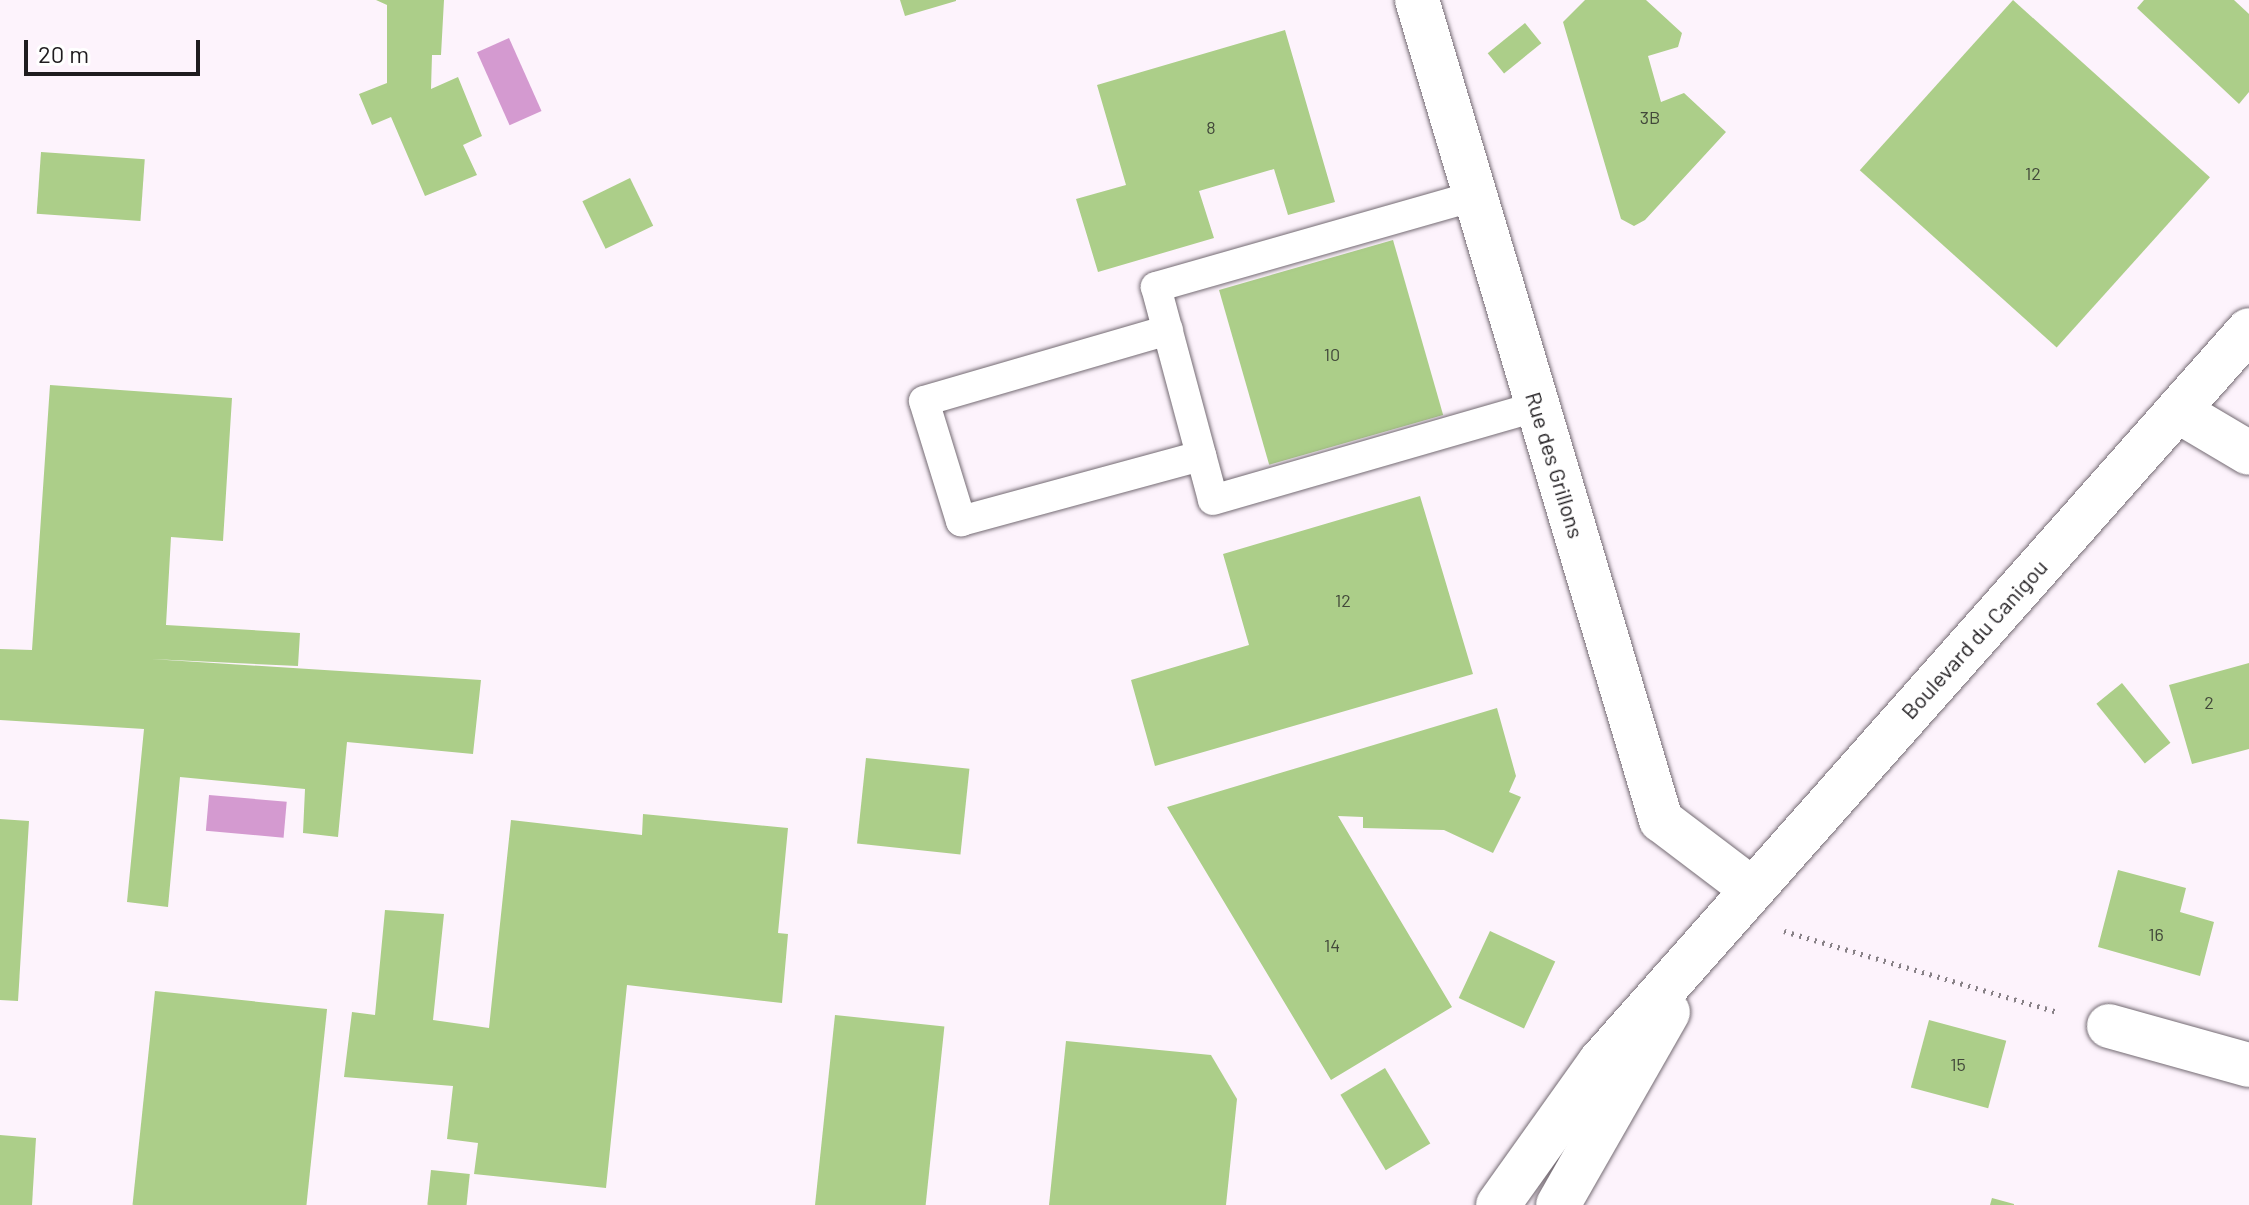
<!DOCTYPE html>
<html>
<head>
<meta charset="utf-8">
<style>
  body { margin:0 }
  #map { position:relative; width:2249px; height:1205px; overflow:hidden; background:#fdf3fc; font-family:Barlow,sans-serif }
  div>[style] { position:absolute }
  .water>* { inset:0; background:#d49ad0; transform-origin:0 0 }
  .building>* { inset:0; background:#acce89; transform-origin:0 0 }
  .path>* { height:5px; margin-top:-2.5px; transform-origin:0; background:repeating-linear-gradient(90deg,#878086 0 2px,transparent 0 8px) }
  .roads { filter:drop-shadow(0 0 2px #746b73) drop-shadow(0 0 2px #746b73) }
  .service>* { height:30px; margin:-15px; padding:0 15px; transform-origin:15px; border-radius:15px; background:#fff }
  .minor>* { height:44px; margin:-22px; padding:0 22px; transform-origin:22px; border-radius:22px; background:#fff }
  .tertiary>* { height:44px; margin:-22px; padding:0 22px; transform-origin:22px; border-radius:22px; background:#fff }
  span { translate:-50% -50%; white-space:nowrap; text-align:center; line-height:1.15; -webkit-text-stroke:8px #fff; paint-order:stroke }
  .number-label { font-size:18px; color:#42483a }
  .number-label span { -webkit-text-stroke-width:0 }
  .street-label { font-size:22px; color:#1f1c1f }
  .scale { position:absolute; left:24px; top:40px; width:176px; height:36px; box-sizing:border-box; border:4px solid #1f1c1f; border-top:0; padding-left:10px; font-size:24px; line-height:28px; white-space:nowrap; color:#1f1c1f; -webkit-text-stroke:6px #fff; paint-order:stroke }
</style>
</head>
<body>
<div id="map">
  <div class="water">
    <div style="left:509px;top:38px;width:80px;height:35px;rotate:66deg"></div>
    <div style="left:209px;top:795px;width:78px;height:36px;rotate:5deg"></div>
  </div>
  <div class="building">
    <div style="clip-path:polygon(376px 0,444px 0,441px 55px,432px 55px,431px 89px,458px 77px,482px 136px,463px 145px,477px 175px,425px 196px,391px 117px,372px 125px,359px 94px,387px 83px,387px 5px)"></div>
    <div style="clip-path:polygon(900px 0,956px 0,956px 1px,905px 16px)"></div>
    <div style="clip-path:polygon(1585px 0,1646px 0,1682px 33px,1678px 47px,1648px 56px,1661px 102px,1684px 93px,1726px 132px,1645px 220px,1634px 226px,1621px 219px,1563px 22px)"></div>
    <div style="left:2013px;top:0;width:265px;height:229px;rotate:42deg"></div>
    <div style="clip-path:polygon(2144px 0,2234px 0,2249px 14px,2249px 92px,2239px 104px,2137px 8px)"></div>
    <div style="left:1525px;top:23px;width:26px;height:48px;rotate:51deg"></div>
    <div style="clip-path:polygon(1285px 30px,1335px 202px,1288px 215px,1274px 169px,1199px 191px,1214px 238px,1098px 272px,1076px 199px,1126px 185px,1097px 85px)"></div>
    <div style="left:41px;top:152px;width:104px;height:62px;rotate:4deg"></div>
    <div style="left:630px;top:178px;width:53px;height:53px;rotate:64deg"></div>
    <div style="left:1393px;top:240px;width:182px;height:181px;rotate:74deg"></div>
    <div style="clip-path:polygon(50px 385px,232px 398px,223px 541px,171px 537px,166px 625px,300px 633px,298px 666px,151px 659px,481px 680px,473px 754px,347px 742px,338px 837px,303px 833px,305px 789px,180px 777px,168px 907px,127px 902px,144px 729px,0 720px,0 649px,32px 650px)"></div>
    <div style="clip-path:polygon(1420px 496px,1473px 674px,1155px 766px,1131px 680px,1249px 645px,1223px 554px)"></div>
    <div style="clip-path:polygon(2249px 663px,2249px 749px,2192px 764px,2169px 685px)"></div>
    <div style="left:2122px;top:683px;width:77px;height:33px;rotate:51deg"></div>
    <div style="clip-path:polygon(1497px 708px,1516px 776px,1509px 792px,1521px 797px,1493px 853px,1444px 830px,1363px 828px,1363px 817px,1338px 816px,1452px 1007px,1331px 1080px,1167px 807px)"></div>
    <div style="left:866px;top:758px;width:104px;height:86px;rotate:6deg"></div>
    <div style="clip-path:polygon(643px 814px,788px 828px,778px 933px,788px 934px,782px 1003px,627px 985px,606px 1188px,474px 1174px,478px 1143px,447px 1139px,453px 1086px,344px 1077px,352px 1012px,375px 1015px,385px 910px,444px 914px,433px 1020px,489px 1028px,511px 820px,642px 835px)"></div>
    <div style="clip-path:polygon(0 819px,29px 821px,18px 1001px,0 1000px)"></div>
    <div style="clip-path:polygon(2118px 870px,2186px 888px,2180px 912px,2214px 922px,2200px 976px,2098px 947px)"></div>
    <div style="left:1490px;top:931px;width:72px;height:74px;rotate:25deg"></div>
    <div style="left:155px;top:991px;width:173px;height:215px;rotate:6deg"></div>
    <div style="left:835px;top:1015px;width:110px;height:191px;rotate:6deg"></div>
    <div style="left:1929px;top:1020px;width:80px;height:70px;rotate:15deg"></div>
    <div style="clip-path:polygon(1066px 1041px,1211px 1055px,1237px 1099px,1226px 1205px,1049px 1205px)"></div>
    <div style="left:1385px;top:1068px;width:88px;height:52px;rotate:59deg"></div>
    <div style="clip-path:polygon(0 1135px,36px 1138px,32px 1205px,0 1205px)"></div>
    <div style="left:431px;top:1170px;width:39px;height:35px;rotate:6deg"></div>
    <div style="clip-path:polygon(1992px 1198px,2014px 1204px,2014px 1205px,1990px 1205px)"></div>
  </div>
  <div class="path">
    <div style="left:1784px;top:931px;width:286px;rotate:16.5deg"></div>
  </div>
  <div class="roads">
    <div class="service">
      <div style="left:1475px;top:196px;width:332px;rotate:164.1deg"></div>
      <div style="left:1156px;top:287px;width:220px;rotate:75deg"></div>
      <div style="left:1213px;top:500px;width:338px;rotate:-16.1deg"></div>
      <div style="left:1168px;top:330px;width:254px;rotate:163.8deg"></div>
      <div style="left:924px;top:401px;width:126px;rotate:72.9deg"></div>
      <div style="left:961px;top:521px;width:249px;rotate:-15.2deg"></div>
    </div>
    <div class="minor">
      <div style="left:1417px;top:0;width:856px;rotate:73.43deg"></div>
      <div style="left:1661px;top:820px;width:114px;rotate:37.2deg"></div>
      <div style="left:2178px;top:411px;width:82px;rotate:30.6deg"></div>
      <div style="left:2109px;top:1026px;width:145px;rotate:15.6deg"></div>
    </div>
    <div class="tertiary">
      <div style="left:1498px;top:1205px;width:176px;rotate:-54.5deg"></div>
      <div style="left:1600px;top:1062px;width:978px;rotate:-48.44deg"></div>
      <div style="left:1558px;top:1205px;width:222px;rotate:-60.3deg"></div>
    </div>
  </div>
  <div class="number-label">
    <span style="left:1650px;top:117px">3B</span>
    <span style="left:1211px;top:127px">8</span>
    <span style="left:2033px;top:173px">12</span>
    <span style="left:1332px;top:354px">10</span>
    <span style="left:1343px;top:600px">12</span>
    <span style="left:2209px;top:702px">2</span>
    <span style="left:2156px;top:934px">16</span>
    <span style="left:1332px;top:945px">14</span>
    <span style="left:1958px;top:1064px">15</span>
  </div>
  <div class="street-label">
    <span style="left:1555px;top:465px;rotate:73deg">Rue des Grillons</span>
    <span style="left:1974px;top:639px;rotate:-48deg">Boulevard du Canigou</span>
  </div>
  <div class="scale">20 m</div>
</div>
</body>
</html>
